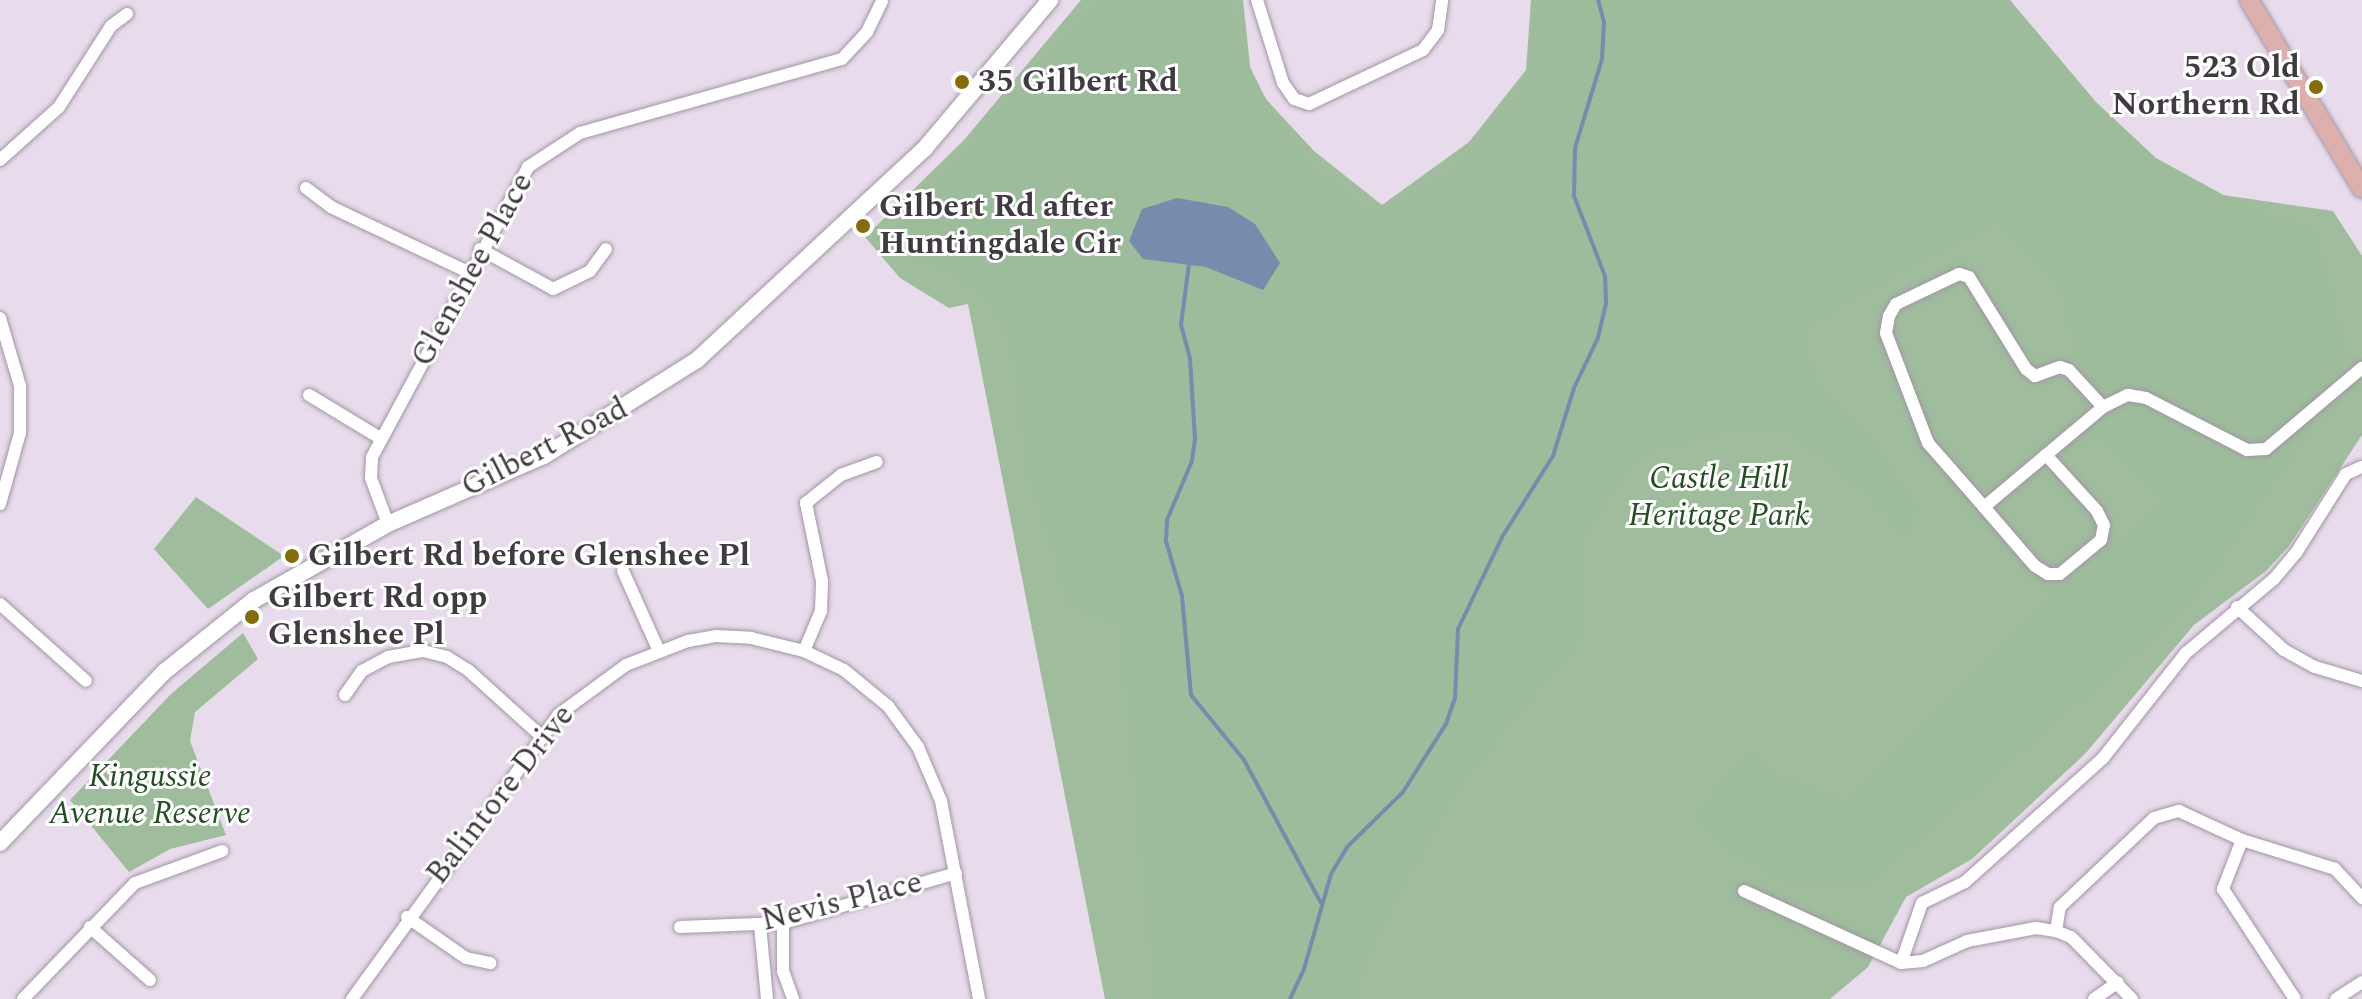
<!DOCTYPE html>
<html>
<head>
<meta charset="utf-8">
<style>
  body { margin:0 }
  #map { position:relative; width:2362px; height:999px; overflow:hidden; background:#e8dbeb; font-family:Spectral,serif }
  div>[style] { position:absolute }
  .green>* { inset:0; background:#9fbc9d }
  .forest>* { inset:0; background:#9dbc9b }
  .water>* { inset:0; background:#758cad }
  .stream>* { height:4px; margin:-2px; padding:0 2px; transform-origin:2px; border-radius:2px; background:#758cad }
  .roads { filter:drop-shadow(0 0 2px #a296a5) drop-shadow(0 0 2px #a296a5) }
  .minor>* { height:12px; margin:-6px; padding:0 6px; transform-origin:6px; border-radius:6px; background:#fff }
  .secondary>* { height:16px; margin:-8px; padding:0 8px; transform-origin:8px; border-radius:8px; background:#fff }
  .primary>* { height:18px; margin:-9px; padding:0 9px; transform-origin:9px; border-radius:9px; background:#ddb0ad }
  .dots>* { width:22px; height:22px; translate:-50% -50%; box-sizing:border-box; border:4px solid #fff; border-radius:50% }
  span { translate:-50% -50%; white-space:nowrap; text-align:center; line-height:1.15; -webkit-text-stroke:6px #fff; paint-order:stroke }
  .poi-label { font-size:32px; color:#403b41; font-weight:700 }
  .right { translate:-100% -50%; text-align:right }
  .left { translate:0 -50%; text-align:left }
  .street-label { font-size:32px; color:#403b41 }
  .park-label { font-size:32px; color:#244f22; font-style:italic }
</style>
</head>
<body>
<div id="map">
  <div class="green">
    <div style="clip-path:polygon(1081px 0,1243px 0,1252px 84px,1314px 151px,1382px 205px,1469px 142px,1526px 70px,1531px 0,1995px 0,2161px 186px,2333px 211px,2362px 256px,2362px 435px,2289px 546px,2266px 571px,2194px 625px,2085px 754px,1972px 859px,1906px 897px,1868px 967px,1830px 999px,1105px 999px,968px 304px,949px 308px,900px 278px,865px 237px,964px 140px)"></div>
    <div style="clip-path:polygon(196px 497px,284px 556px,208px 609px,154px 549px)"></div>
    <div style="clip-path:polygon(243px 633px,258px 659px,195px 712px,190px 741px,226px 835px,170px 849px,129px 872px,70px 800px,171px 694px)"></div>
  </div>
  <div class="forest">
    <div style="clip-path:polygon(1100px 0,1229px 0,1238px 43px,1276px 119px,1312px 166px,1374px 216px,1451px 174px,1525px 88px,1537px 0,2010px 0,2096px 102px,2156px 158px,2251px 210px,2314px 229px,2346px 355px,2308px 434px,2183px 612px,1865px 885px,1788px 882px,1726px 849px,1697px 820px,1724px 776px,1754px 750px,1773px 774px,1848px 802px,2014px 631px,2163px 503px,2083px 416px,2076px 342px,2059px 282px,1998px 220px,1842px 304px,1800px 334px,1819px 387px,1877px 448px,1916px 507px,1905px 534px,1863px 491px,1784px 426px,1738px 427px,1640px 454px,1585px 532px,1585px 634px,1462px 781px,1379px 928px,1352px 999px,1156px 999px,1121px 624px,1070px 604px,1027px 467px,1014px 355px,990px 298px,938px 266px,883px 244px)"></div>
  </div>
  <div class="water">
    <div style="clip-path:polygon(1177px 198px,1228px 207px,1255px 224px,1280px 263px,1263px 290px,1206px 267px,1143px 259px,1129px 241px,1142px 209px)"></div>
  </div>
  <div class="stream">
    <div style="left:1189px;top:264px;width:62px;rotate:97.5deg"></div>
    <div style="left:1181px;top:325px;width:35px;rotate:75deg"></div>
    <div style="left:1190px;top:359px;width:80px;rotate:86.4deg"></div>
    <div style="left:1195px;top:439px;width:22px;rotate:98deg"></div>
    <div style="left:1192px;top:461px;width:64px;rotate:113deg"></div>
    <div style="left:1167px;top:520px;width:21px;rotate:93deg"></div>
    <div style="left:1166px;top:541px;width:57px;rotate:73.8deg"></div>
    <div style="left:1182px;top:596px;width:99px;rotate:84.8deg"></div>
    <div style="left:1191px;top:695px;width:84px;rotate:50.8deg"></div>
    <div style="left:1244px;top:760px;width:162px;rotate:61.7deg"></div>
    <div style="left:1290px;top:999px;width:33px;rotate:-65deg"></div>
    <div style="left:1304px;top:969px;width:99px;rotate:-74.1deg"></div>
    <div style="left:1331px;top:874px;width:31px;rotate:-59deg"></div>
    <div style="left:1347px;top:847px;width:78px;rotate:-44.5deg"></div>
    <div style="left:1403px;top:792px;width:80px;rotate:-57.7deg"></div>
    <div style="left:1446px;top:724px;width:28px;rotate:-71deg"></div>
    <div style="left:1455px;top:698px;width:69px;rotate:-87.5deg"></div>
    <div style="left:1458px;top:629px;width:102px;rotate:-64.4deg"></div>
    <div style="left:1502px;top:537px;width:96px;rotate:-57.8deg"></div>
    <div style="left:1553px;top:456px;width:71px;rotate:-72.8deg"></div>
    <div style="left:1574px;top:388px;width:55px;rotate:-64.4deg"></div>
    <div style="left:1598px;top:338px;width:36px;rotate:-77deg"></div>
    <div style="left:1606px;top:303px;width:27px;rotate:-92deg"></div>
    <div style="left:1605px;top:276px;width:86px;rotate:-111.2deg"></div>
    <div style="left:1574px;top:196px;width:48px;rotate:-88.8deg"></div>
    <div style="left:1575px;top:148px;width:93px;rotate:-73.1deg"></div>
    <div style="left:1602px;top:59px;width:37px;rotate:-87deg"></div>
    <div style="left:1604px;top:22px;width:23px;rotate:-105deg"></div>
  </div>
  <div class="roads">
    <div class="minor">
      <div style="left:1257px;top:0;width:87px;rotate:72.6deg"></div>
      <div style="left:1283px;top:83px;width:19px;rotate:55deg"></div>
      <div style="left:1294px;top:99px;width:16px;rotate:18deg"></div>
      <div style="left:1309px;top:104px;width:126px;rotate:-25.3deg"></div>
      <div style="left:1423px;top:50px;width:25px;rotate:-53deg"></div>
      <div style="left:1438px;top:30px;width:30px;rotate:-82deg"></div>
      <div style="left:0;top:160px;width:79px;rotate:-41.9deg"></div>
      <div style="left:59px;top:107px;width:96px;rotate:-57.3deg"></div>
      <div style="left:111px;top:26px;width:20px;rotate:-37deg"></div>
      <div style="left:306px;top:188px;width:31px;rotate:37deg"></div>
      <div style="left:331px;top:207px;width:152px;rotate:25.4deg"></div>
      <div style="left:480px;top:249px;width:83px;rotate:28.7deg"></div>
      <div style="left:553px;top:289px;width:41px;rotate:-25.9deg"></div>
      <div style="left:590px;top:271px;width:27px;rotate:-54deg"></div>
      <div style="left:0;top:318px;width:71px;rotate:73.6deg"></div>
      <div style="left:20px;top:386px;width:47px;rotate:90deg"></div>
      <div style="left:20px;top:433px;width:74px;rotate:105.7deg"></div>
      <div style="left:309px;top:395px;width:83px;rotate:31.2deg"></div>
      <div style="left:2103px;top:407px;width:50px;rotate:-132.6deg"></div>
      <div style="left:2069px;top:370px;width:9px;rotate:-162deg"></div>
      <div style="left:2060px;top:367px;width:27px;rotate:160deg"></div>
      <div style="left:2035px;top:376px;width:11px;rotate:-142deg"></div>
      <div style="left:2026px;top:369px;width:108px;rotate:-121.8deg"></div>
      <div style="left:1969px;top:277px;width:10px;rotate:-163deg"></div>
      <div style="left:1959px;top:274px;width:70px;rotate:154.5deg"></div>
      <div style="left:1896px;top:304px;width:14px;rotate:120deg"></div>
      <div style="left:1889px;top:316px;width:17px;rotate:100deg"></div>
      <div style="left:1886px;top:333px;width:118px;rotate:69.1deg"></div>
      <div style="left:1928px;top:443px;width:85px;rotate:48.8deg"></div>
      <div style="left:1984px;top:507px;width:155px;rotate:-40deg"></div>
      <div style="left:2103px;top:407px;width:28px;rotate:-26deg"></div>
      <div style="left:2128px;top:395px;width:18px;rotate:9deg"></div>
      <div style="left:2146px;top:398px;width:114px;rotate:27.2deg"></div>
      <div style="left:2247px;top:450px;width:19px;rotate:-3deg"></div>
      <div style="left:2266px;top:449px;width:126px;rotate:-40.2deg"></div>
      <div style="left:1984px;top:507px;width:78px;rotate:49.2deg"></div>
      <div style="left:2035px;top:566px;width:15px;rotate:32deg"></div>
      <div style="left:2048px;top:574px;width:12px"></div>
      <div style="left:2060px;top:574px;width:53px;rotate:-39.7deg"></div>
      <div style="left:2101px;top:540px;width:15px;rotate:-79deg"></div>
      <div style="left:2104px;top:525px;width:16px;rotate:-117deg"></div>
      <div style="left:2097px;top:511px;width:76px;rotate:-132.3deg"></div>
      <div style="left:388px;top:524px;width:49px;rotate:-110.3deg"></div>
      <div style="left:371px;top:478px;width:21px;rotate:-87deg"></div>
      <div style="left:372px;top:457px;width:329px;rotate:-61.7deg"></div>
      <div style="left:528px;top:167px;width:62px;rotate:-33.2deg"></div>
      <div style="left:580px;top:133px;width:272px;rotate:-15.8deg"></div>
      <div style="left:842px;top:59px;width:37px;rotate:-47deg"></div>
      <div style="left:867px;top:32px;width:34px;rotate:-64deg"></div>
      <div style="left:623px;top:571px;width:88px;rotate:65.8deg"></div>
      <div style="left:0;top:604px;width:115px;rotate:41.8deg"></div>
      <div style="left:2237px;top:607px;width:64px;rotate:42.5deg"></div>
      <div style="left:2284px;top:650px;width:35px;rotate:29deg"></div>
      <div style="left:2315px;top:667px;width:49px;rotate:16.6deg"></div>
      <div style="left:804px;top:651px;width:43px;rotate:-67deg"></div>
      <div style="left:821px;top:611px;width:30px;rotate:-88deg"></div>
      <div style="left:822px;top:581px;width:80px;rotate:-101.6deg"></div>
      <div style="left:806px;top:503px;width:45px;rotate:-38.7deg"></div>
      <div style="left:841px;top:475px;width:38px;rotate:-20deg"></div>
      <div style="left:345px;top:695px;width:29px;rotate:-55deg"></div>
      <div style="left:362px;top:671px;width:30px;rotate:-28deg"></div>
      <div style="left:388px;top:657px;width:36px;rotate:-10deg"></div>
      <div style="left:423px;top:651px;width:25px;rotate:14deg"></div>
      <div style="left:447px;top:657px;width:25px;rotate:32deg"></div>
      <div style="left:468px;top:670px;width:97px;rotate:42.1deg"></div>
      <div style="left:2242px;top:840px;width:53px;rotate:111.2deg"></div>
      <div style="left:2223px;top:889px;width:131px;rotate:56.8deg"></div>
      <div style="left:1744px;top:891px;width:173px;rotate:24.6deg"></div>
      <div style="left:1901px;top:963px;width:22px;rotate:-5deg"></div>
      <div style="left:1923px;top:961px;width:48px;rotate:-24.4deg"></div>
      <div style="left:1967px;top:941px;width:70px;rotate:-10.7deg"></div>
      <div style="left:2036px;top:928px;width:20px;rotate:9deg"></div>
      <div style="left:2056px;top:931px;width:16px;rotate:22deg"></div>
      <div style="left:2071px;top:937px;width:87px;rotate:45.5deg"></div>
      <div style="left:407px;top:917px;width:72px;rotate:34.8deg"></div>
      <div style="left:466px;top:958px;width:25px;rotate:12deg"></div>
      <div style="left:783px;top:923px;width:48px;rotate:90deg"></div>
      <div style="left:783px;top:971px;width:30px;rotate:70deg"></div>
      <div style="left:760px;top:925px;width:74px;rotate:84.6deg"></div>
      <div style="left:90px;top:927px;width:80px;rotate:41.5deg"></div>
      <div style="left:680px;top:927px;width:103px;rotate:-2.2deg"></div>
      <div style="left:783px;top:923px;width:180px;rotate:-16.1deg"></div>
      <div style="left:2056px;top:931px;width:24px;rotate:-81deg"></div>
      <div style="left:2060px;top:907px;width:129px;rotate:-43.4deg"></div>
      <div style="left:2154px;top:818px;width:26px;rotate:-16deg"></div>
      <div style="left:2179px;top:811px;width:69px;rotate:24.7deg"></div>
      <div style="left:2242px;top:840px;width:97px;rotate:17.3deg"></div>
      <div style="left:2335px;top:869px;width:40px;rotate:47deg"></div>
      <div style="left:1901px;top:963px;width:64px;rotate:-70.7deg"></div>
      <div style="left:1922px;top:903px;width:48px;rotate:-26deg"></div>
      <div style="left:1965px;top:882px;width:186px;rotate:-41.9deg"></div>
      <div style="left:2103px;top:758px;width:134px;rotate:-51.7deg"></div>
      <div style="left:2186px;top:653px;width:115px;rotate:-40.1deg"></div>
      <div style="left:2274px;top:579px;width:34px;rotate:-50deg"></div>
      <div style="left:2296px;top:553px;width:93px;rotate:-57.7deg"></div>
      <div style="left:2346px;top:474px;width:17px;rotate:-24deg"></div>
      <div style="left:23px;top:999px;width:161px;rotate:-46deg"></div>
      <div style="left:135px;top:883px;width:93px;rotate:-20.2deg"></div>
      <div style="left:352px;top:999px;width:351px;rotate:-54deg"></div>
      <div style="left:558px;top:715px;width:84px;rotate:-36.3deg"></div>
      <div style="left:626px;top:665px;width:66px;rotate:-21.2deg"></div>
      <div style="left:688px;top:641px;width:28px;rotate:-10deg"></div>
      <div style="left:716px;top:636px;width:35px;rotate:3deg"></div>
      <div style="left:751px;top:638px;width:55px;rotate:13.8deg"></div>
      <div style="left:804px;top:651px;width:44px;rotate:25.4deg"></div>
      <div style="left:844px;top:670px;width:57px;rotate:39.3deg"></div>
      <div style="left:888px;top:706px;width:51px;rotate:53.8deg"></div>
      <div style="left:918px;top:747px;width:59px;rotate:66.9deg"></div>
      <div style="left:941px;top:801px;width:202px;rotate:79.1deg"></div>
      <div style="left:2094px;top:999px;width:29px;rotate:-35deg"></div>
      <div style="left:2336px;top:999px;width:31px;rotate:-33deg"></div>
    </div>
    <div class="secondary">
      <div style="left:0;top:843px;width:237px;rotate:-46.2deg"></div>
      <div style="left:164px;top:672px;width:115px;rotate:-38.7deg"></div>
      <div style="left:254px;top:600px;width:154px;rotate:-29.6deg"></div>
      <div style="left:388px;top:524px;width:170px;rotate:-23.6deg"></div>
      <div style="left:544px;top:456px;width:181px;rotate:-32.1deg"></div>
      <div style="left:697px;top:360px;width:311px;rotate:-42.9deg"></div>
      <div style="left:925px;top:148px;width:194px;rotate:-49.8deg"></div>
    </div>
    <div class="primary">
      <div style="left:2249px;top:0;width:220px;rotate:59.1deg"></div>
    </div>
  </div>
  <div class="dots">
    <div style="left:962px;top:82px;background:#846d09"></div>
    <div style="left:2316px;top:87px;background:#846d09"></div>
    <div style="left:863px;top:226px;background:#846d09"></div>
    <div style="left:292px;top:556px;background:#846d09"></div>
    <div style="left:252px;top:617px;background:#846d09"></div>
  </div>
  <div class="poi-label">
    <span class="right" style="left:2300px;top:87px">523 Old<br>Northern Rd</span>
    <span class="left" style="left:978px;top:82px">35 Gilbert Rd</span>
    <span class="left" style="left:879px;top:226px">Gilbert Rd after<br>Huntingdale Cir</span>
    <span class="left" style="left:308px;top:556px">Gilbert Rd before Glenshee Pl</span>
    <span class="left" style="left:268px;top:617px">Gilbert Rd opp<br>Glenshee Pl</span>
  </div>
  <div class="street-label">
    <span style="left:473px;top:270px;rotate:-61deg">Glenshee Place</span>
    <span style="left:545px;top:448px;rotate:-27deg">Gilbert Road</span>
    <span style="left:501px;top:795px;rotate:-52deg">Balintore Drive</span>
    <span style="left:842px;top:902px;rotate:-14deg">Nevis Place</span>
  </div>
  <div class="park-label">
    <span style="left:1719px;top:498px">Castle Hill<br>Heritage Park</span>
    <span style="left:150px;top:796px">Kingussie<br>Avenue Reserve</span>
  </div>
</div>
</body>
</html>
